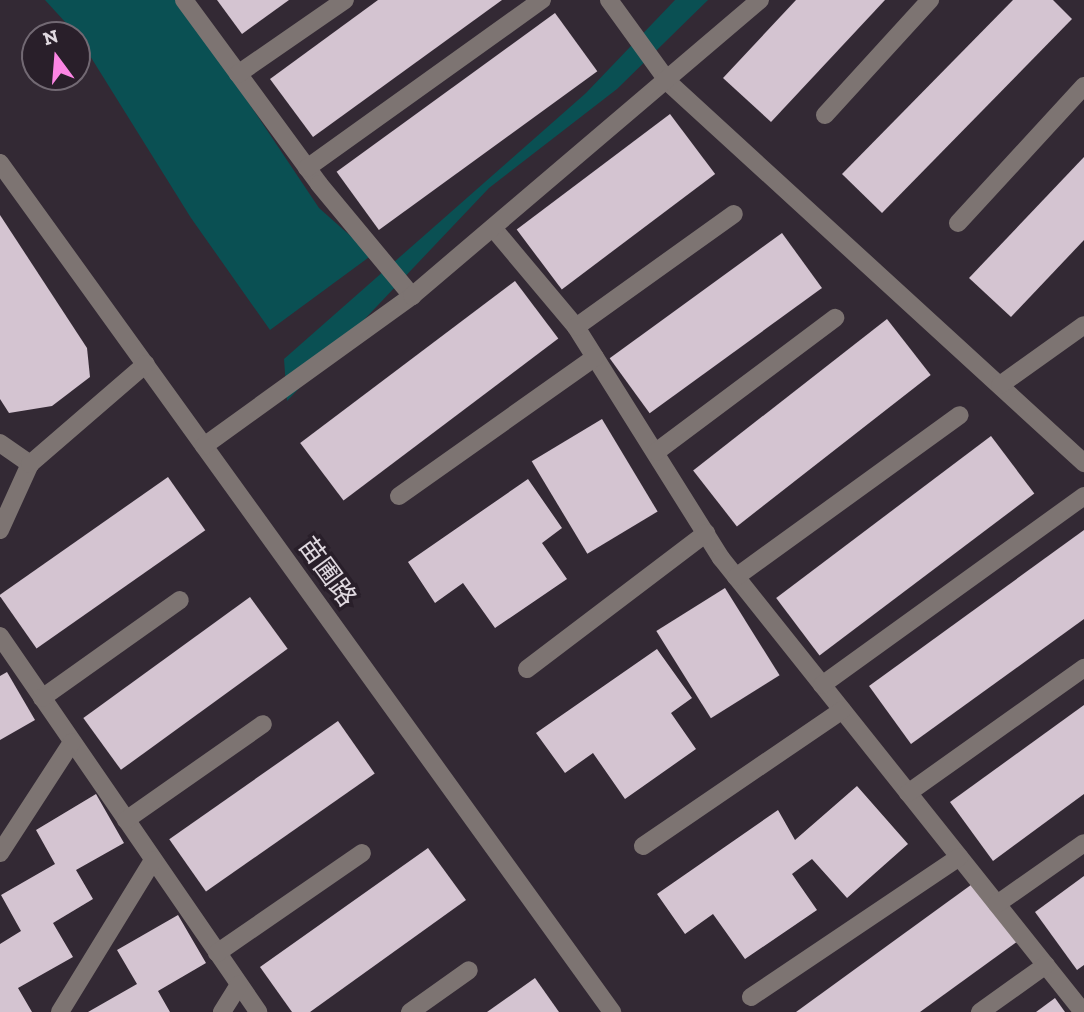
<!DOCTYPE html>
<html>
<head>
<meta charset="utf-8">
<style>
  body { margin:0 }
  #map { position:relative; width:1084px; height:1012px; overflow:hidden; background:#332934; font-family:"Zilla Slab","Noto Sans SC",serif }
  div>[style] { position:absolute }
  .water>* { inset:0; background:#0a5053 }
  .building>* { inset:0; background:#d4c4d1; transform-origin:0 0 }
  .minor>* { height:18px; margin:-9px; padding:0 9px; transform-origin:9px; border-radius:9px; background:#7d7472 }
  span { translate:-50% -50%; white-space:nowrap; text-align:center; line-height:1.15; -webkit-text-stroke:7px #291f2a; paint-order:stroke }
  .street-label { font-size:26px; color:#e0d9e0 }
  .north { position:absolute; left:21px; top:21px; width:70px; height:70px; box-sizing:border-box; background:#291f2a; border:2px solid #726973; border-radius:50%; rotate:344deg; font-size:19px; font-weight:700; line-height:28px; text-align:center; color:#e0d9e0 }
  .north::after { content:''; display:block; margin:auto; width:24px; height:32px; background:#fc86e4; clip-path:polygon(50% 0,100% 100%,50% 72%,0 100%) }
</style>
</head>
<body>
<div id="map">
  <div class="water">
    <div style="clip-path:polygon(45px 0,180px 0,319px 208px,372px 255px,270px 330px,191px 218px,77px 35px)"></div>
    <div style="clip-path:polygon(675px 0,708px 0,617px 89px,489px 188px,287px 401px,284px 359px,586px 93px)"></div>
  </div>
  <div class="building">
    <div style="clip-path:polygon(217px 0,289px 0,242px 34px)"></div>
    <div style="clip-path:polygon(378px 0,502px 0,313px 137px,270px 79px)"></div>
    <div style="clip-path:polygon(796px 0,885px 0,771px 122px,723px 78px)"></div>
    <div style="clip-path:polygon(1013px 0,1053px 0,1072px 19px,882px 213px,842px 174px)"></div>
    <div style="left:555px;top:13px;width:72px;height:270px;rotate:54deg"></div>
    <div style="left:670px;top:114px;width:75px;height:192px;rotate:53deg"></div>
    <div style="clip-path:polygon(1084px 157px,1084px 240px,1011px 317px,969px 278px)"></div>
    <div style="clip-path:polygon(0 215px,87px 348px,90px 377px,52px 406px,9px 413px,0 399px)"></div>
    <div style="left:782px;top:233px;width:68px;height:213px;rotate:54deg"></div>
    <div style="left:515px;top:281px;width:72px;height:269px;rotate:53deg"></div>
    <div style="left:887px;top:319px;width:71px;height:246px;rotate:52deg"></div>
    <div style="left:602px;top:419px;width:108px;height:82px;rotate:59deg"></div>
    <div style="left:991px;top:436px;width:72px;height:269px;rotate:53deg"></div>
    <div style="left:168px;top:477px;width:65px;height:206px;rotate:55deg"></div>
    <div style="clip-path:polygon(528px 479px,562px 528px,542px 543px,567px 579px,495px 628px,463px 583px,435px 603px,408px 562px)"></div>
    <div style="clip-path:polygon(1084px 530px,1084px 619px,911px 744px,869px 686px)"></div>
    <div style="left:725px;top:588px;width:103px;height:81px;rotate:58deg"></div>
    <div style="left:250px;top:597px;width:64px;height:206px;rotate:54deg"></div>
    <div style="clip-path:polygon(657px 649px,692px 698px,671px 713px,696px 749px,625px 799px,593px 753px,565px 773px,536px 733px)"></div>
    <div style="clip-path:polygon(7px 672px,35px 720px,0 740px,0 676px)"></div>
    <div style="clip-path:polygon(1084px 705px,1084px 794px,993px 861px,950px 802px)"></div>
    <div style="left:338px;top:721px;width:64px;height:206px;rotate:55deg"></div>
    <div style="clip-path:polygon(857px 786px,908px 844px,847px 898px,812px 859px,792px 874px,817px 910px,745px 959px,713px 914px,685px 934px,657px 894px,778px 810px,795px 840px)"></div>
    <div style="clip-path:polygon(96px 794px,124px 843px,76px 870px,93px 899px,53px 923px,73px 957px,18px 988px,32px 1012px,0 1012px,0 944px,21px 931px,1px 895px,55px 864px,36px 830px)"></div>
    <div style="clip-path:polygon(428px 848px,466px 900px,310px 1012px,292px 1012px,260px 967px)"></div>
    <div style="clip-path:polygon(1084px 876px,1084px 965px,1077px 970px,1035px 912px)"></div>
    <div style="clip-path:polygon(975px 882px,1018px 941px,920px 1012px,796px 1012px)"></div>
    <div style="clip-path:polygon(178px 915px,206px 963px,158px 991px,170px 1012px,88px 1012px,137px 984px,117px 950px)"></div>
    <div style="clip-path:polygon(535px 978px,559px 1012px,487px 1012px)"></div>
    <div style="clip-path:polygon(1055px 998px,1065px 1012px,1036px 1012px)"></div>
  </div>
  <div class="minor">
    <div style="left:184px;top:0;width:228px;rotate:53.7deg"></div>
    <div style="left:319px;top:184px;width:146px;rotate:50.3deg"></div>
    <div style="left:609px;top:0;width:102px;rotate:54.1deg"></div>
    <div style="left:669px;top:83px;width:563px;rotate:42.48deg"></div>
    <div style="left:238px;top:74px;width:130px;rotate:-34.7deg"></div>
    <div style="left:825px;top:115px;width:156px;rotate:-47.6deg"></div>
    <div style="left:0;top:163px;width:1047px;rotate:54.21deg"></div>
    <div style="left:307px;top:168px;width:289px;rotate:-35.6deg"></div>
    <div style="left:958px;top:223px;width:186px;rotate:-47.4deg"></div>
    <div style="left:493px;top:228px;width:129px;rotate:50deg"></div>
    <div style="left:576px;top:327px;width:273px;rotate:57.9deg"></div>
    <div style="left:721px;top:558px;width:581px;rotate:51.43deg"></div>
    <div style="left:576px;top:327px;width:194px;rotate:-35.6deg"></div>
    <div style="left:1000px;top:385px;width:103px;rotate:-35.5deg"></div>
    <div style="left:0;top:443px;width:37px;rotate:35deg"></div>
    <div style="left:204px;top:446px;width:256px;rotate:-35.8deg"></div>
    <div style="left:412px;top:296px;width:457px;rotate:-40.4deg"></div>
    <div style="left:656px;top:452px;width:224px;rotate:-36.8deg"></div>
    <div style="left:399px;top:496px;width:240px;rotate:-35.3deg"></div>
    <div style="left:0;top:530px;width:72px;rotate:-65.6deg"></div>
    <div style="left:30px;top:464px;width:153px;rotate:-40.8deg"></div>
    <div style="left:736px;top:577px;width:276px;rotate:-35.9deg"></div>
    <div style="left:0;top:636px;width:456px;rotate:55.5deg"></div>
    <div style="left:527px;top:669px;width:225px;rotate:-37.2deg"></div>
    <div style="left:822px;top:685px;width:323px;rotate:-35.8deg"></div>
    <div style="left:42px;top:698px;width:169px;rotate:-35.4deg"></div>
    <div style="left:908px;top:793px;width:216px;rotate:-35.4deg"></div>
    <div style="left:126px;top:820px;width:167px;rotate:-35deg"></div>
    <div style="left:643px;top:846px;width:241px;rotate:-34.3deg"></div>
    <div style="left:0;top:853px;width:132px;rotate:-57deg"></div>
    <div style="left:997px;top:904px;width:106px;rotate:-35deg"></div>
    <div style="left:217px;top:953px;width:176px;rotate:-34.6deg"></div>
    <div style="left:751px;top:997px;width:251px;rotate:-33.9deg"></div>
    <div style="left:60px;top:1012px;width:178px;rotate:-58.5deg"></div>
    <div style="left:222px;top:1012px;width:32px;rotate:-58deg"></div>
    <div style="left:410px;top:1012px;width:72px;rotate:-35.4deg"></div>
    <div style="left:980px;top:1012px;width:81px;rotate:-35.5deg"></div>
  </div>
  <div class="street-label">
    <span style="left:327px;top:572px;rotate:54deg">苗圃路</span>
  </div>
  <div class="north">N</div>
</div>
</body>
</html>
